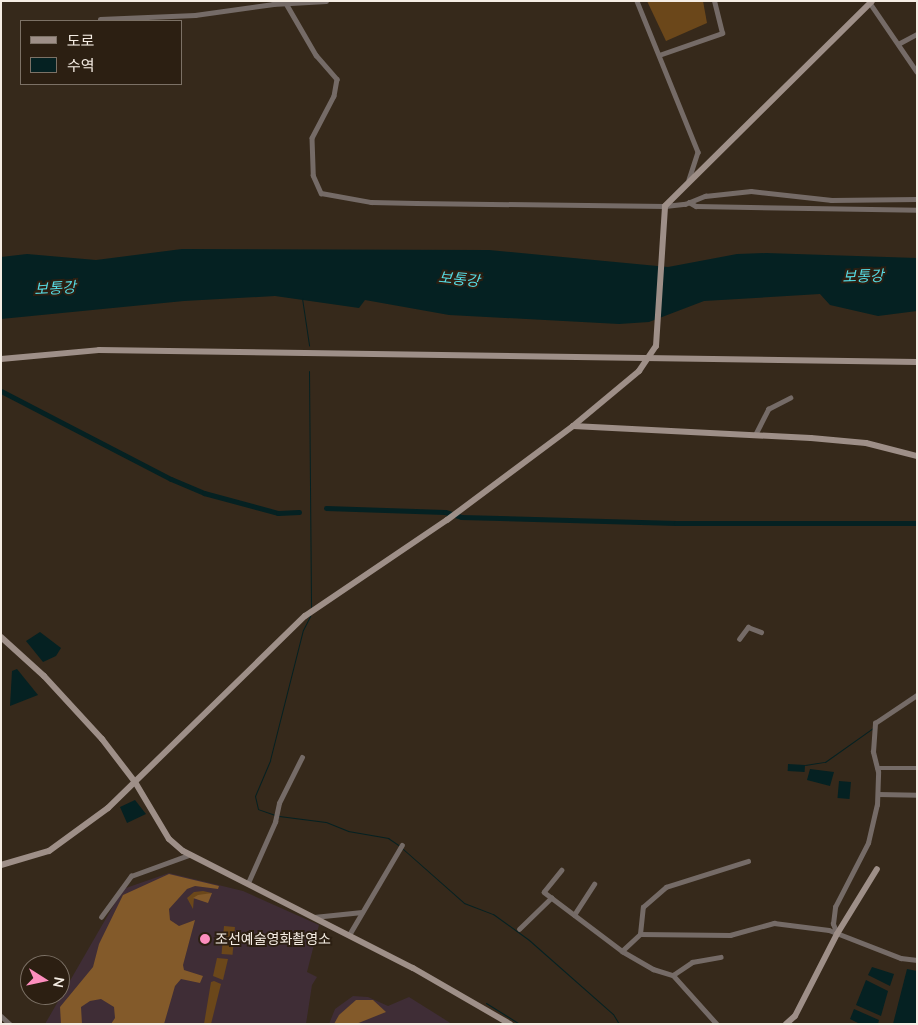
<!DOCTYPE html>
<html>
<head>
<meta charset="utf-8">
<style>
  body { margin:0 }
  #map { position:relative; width:918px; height:1025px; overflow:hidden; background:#36291b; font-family:Mulish,"Noto Sans KR",sans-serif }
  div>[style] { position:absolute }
  .industrial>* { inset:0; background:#3f2d36 }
  .green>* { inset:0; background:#6b471a; transform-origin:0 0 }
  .forest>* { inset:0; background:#835a2a }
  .water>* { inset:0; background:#052122; transform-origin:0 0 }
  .stream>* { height:1px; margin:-0.5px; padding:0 0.5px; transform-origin:0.5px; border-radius:0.5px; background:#052122 }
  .canal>* { height:5px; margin:-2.5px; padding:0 2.5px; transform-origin:2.5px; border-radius:2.5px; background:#052122 }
  .street>* { height:4.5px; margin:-2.25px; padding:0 2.25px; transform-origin:2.25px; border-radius:2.25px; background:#756b67 }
  .secondary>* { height:6px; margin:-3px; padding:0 3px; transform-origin:3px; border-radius:3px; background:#9e8f88 }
  .dots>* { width:14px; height:14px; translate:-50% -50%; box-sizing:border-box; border:2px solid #2c1f12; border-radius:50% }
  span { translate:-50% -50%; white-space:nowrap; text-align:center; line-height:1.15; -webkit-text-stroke:4px #2c1f12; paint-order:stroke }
  .poi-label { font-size:14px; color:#f5ede4 }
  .left { translate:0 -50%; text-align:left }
  .water-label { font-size:15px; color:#56d9e1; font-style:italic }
  .frame { position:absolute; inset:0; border:2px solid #f5ede4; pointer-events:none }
  .legend { position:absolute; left:20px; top:20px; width:162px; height:65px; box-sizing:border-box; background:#2c1f12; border:1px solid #7c7166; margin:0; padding:6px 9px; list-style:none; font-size:15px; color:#f5ede4 }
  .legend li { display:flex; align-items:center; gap:10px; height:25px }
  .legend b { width:25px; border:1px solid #7c7166 }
  .north { position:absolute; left:20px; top:955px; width:50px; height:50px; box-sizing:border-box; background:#2c1f12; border:1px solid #7c7166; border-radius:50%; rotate:100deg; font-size:14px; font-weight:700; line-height:20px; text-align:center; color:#f5ede4 }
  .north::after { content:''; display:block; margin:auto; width:18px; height:22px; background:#fd8ebe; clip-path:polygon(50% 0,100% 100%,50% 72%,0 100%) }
</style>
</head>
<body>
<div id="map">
  <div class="industrial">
    <div style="clip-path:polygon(169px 873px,243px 891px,319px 925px,307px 972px,317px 977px,312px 985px,306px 1024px,45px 1024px,123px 889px)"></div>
    <div style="clip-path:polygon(353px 996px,368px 997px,388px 1006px,409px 997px,452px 1024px,329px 1024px,335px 1009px)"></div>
  </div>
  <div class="green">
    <div style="clip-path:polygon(647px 1px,703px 1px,707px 23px,666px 41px)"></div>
    <div style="clip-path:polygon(194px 892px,203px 891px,212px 893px,194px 898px,193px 909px,187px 898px)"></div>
    <div style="left:224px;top:926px;width:11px;height:28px;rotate:5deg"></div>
    <div style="clip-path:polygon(217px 958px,228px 959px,223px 980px,213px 976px)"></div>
    <div style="clip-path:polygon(214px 981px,221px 984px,211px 1024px,204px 1024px,211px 982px)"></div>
  </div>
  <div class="forest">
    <div style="clip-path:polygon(169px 874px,219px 886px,218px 889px,195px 886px,187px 889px,169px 909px,170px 920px,179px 926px,195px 920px,183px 965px,184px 970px,203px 976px,200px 983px,181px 979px,175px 986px,164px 1024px,111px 1024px,115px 1018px,114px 1007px,101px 999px,90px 1001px,81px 1007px,82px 1024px,61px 1024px,60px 1007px,93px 967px,99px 944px,123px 895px)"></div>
    <div style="clip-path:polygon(212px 893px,208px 903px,193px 898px,198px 895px)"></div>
    <div style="clip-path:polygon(356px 1000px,373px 1000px,386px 1012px,356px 1024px,334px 1024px,339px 1015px)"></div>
  </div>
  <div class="water">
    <div style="clip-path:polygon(182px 249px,489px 250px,668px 267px,737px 254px,766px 253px,917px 258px,917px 311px,878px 316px,830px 305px,820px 294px,704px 301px,649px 322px,619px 324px,449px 315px,365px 300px,359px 308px,275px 296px,184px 301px,1px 319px,1px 257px,27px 254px,96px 260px)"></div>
    <div style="clip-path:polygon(40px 632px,61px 648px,56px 656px,43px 662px,26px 641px)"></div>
    <div style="clip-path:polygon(17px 669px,38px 695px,10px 706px,12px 671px)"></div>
    <div style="left:788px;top:764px;width:17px;height:7px;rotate:3deg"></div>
    <div style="clip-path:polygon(810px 769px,834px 772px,830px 786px,807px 780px)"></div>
    <div style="left:839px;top:781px;width:12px;height:17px;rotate:5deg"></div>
    <div style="clip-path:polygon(135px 800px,146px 814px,127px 823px,120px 807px)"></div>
    <div style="clip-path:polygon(872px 967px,894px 974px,890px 986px,868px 975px)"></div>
    <div style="clip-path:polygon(907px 969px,917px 971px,917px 1024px,893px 1024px)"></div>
    <div style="clip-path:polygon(866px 980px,888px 991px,881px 1016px,856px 1005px)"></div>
    <div style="clip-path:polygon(854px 1009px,879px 1020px,878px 1024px,860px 1024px,850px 1019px)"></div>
  </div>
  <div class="stream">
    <div style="left:302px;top:298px;width:48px;rotate:81.5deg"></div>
    <div style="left:309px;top:371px;width:236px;rotate:89.5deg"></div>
    <div style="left:805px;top:765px;width:20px;rotate:-9deg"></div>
    <div style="left:825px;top:762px;width:59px;rotate:-35.3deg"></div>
    <div style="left:275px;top:815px;width:18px;rotate:-161deg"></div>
    <div style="left:258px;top:809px;width:13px;rotate:-103deg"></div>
    <div style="left:255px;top:796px;width:39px;rotate:-67deg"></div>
    <div style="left:270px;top:760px;width:134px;rotate:-75.8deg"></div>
    <div style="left:303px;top:630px;width:16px;rotate:-63deg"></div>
    <div style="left:279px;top:816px;width:47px;rotate:7.3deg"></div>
    <div style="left:326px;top:822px;width:24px;rotate:22deg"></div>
    <div style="left:348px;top:831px;width:41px;rotate:9.9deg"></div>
    <div style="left:388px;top:838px;width:14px;rotate:34deg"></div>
    <div style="left:403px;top:849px;width:81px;rotate:41.5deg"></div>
    <div style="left:464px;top:903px;width:31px;rotate:21deg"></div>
    <div style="left:493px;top:914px;width:44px;rotate:35.8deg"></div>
    <div style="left:529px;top:940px;width:112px;rotate:41.4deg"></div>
    <div style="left:613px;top:1014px;width:12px;rotate:59deg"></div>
    <div style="left:486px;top:1003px;width:40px;rotate:32deg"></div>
  </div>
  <div class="canal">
    <div style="left:1px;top:391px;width:191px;rotate:27.4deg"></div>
    <div style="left:171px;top:479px;width:36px;rotate:23deg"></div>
    <div style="left:204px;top:493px;width:77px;rotate:15.1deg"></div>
    <div style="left:278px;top:513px;width:21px;rotate:-3deg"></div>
    <div style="left:326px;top:508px;width:119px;rotate:1.9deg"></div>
    <div style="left:445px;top:512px;width:17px;rotate:17deg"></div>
    <div style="left:461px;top:517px;width:215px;rotate:1.6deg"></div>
    <div style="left:676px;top:523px;width:241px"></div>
  </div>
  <div class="street">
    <div style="left:637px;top:1px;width:163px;rotate:68deg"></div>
    <div style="left:698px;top:152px;width:29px;rotate:108deg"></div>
    <div style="left:870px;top:3px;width:83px;rotate:55.7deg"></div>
    <div style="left:287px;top:5px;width:58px;rotate:59.9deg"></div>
    <div style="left:316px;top:55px;width:32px;rotate:49deg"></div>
    <div style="left:337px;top:79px;width:17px;rotate:100deg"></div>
    <div style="left:334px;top:96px;width:47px;rotate:117.6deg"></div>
    <div style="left:312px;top:138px;width:37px;rotate:88deg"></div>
    <div style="left:313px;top:175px;width:20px;rotate:66deg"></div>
    <div style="left:321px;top:193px;width:51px;rotate:10.2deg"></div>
    <div style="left:371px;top:202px;width:45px;rotate:1.3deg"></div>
    <div style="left:416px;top:203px;width:249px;rotate:0.7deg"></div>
    <div style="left:665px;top:206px;width:20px;rotate:-6deg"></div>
    <div style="left:685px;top:204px;width:22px;rotate:-22deg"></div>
    <div style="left:705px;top:196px;width:46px;rotate:-6.2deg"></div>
    <div style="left:751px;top:191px;width:81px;rotate:6.4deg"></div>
    <div style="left:831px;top:200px;width:86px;rotate:-0.7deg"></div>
    <div style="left:100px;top:19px;width:95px;rotate:-2.4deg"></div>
    <div style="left:195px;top:15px;width:79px;rotate:-8deg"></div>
    <div style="left:273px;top:4px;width:53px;rotate:-3.2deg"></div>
    <div style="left:898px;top:44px;width:21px;rotate:-28deg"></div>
    <div style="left:659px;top:55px;width:67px;rotate:-19.2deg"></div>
    <div style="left:722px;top:33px;width:33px;rotate:-104deg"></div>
    <div style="left:689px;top:202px;width:8px;rotate:30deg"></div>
    <div style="left:696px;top:206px;width:221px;rotate:1deg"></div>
    <div style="left:755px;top:435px;width:29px;rotate:-63deg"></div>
    <div style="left:768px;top:409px;width:25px;rotate:-27deg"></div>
    <div style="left:739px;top:639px;width:15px;rotate:-53deg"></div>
    <div style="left:748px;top:627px;width:14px;rotate:21deg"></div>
    <div style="left:877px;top:768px;width:40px"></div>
    <div style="left:878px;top:794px;width:39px;rotate:1deg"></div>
    <div style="left:562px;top:870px;width:28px;rotate:129deg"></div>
    <div style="left:544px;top:892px;width:98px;rotate:37.1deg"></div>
    <div style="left:622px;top:951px;width:36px;rotate:30deg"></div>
    <div style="left:653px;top:969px;width:21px;rotate:17deg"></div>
    <div style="left:673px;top:975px;width:23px;rotate:-34deg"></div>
    <div style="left:692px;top:962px;width:29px;rotate:-10deg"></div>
    <div style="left:248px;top:883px;width:67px;rotate:-66.1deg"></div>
    <div style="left:275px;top:822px;width:19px;rotate:-78deg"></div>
    <div style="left:279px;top:803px;width:51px;rotate:-63.4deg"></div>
    <div style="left:574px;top:915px;width:37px;rotate:-57deg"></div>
    <div style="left:101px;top:917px;width:51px;rotate:-53.8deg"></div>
    <div style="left:131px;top:876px;width:62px;rotate:-19.9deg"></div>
    <div style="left:314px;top:917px;width:48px;rotate:-5.9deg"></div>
    <div style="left:519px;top:929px;width:45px;rotate:-44.1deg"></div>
    <div style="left:640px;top:934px;width:27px;rotate:-84deg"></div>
    <div style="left:643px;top:907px;width:30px;rotate:-41deg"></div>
    <div style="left:666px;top:887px;width:86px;rotate:-17.6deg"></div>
    <div style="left:837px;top:934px;width:11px;rotate:-112deg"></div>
    <div style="left:833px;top:924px;width:17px;rotate:-83deg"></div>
    <div style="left:835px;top:907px;width:72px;rotate:-62.7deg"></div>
    <div style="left:868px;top:843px;width:39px;rotate:-77deg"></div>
    <div style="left:877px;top:805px;width:33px;rotate:-88deg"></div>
    <div style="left:878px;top:772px;width:21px;rotate:-104deg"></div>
    <div style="left:873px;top:752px;width:29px;rotate:-86deg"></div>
    <div style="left:875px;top:723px;width:50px;rotate:-33.7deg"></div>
    <div style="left:349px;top:935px;width:104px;rotate:-59.5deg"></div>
    <div style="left:622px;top:951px;width:25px;rotate:-43deg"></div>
    <div style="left:640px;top:934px;width:90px;rotate:0.6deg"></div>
    <div style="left:730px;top:935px;width:46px;rotate:-15.3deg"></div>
    <div style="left:774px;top:923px;width:55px;rotate:7.3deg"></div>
    <div style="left:829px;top:930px;width:77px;rotate:21.3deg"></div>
    <div style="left:901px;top:958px;width:16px;rotate:7deg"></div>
    <div style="left:673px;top:975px;width:66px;rotate:48.1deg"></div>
    <div style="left:1px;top:1016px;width:12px;rotate:42deg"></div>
  </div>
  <div class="secondary">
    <div style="left:1px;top:359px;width:98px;rotate:-5.2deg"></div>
    <div style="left:99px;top:350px;width:818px;rotate:0.84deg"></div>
    <div style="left:573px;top:426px;width:238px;rotate:2.9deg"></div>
    <div style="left:811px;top:438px;width:55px;rotate:5.2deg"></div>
    <div style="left:866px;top:443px;width:53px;rotate:14.3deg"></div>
    <div style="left:1px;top:637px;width:58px;rotate:42.2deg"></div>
    <div style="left:44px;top:676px;width:86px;rotate:47.4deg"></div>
    <div style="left:102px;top:739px;width:54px;rotate:52.5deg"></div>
    <div style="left:135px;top:782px;width:66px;rotate:59.2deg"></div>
    <div style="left:169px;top:839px;width:18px;rotate:41deg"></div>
    <div style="left:183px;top:851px;width:258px;rotate:27deg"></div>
    <div style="left:413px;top:968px;width:112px;rotate:30deg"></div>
    <div style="left:1px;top:865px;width:50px;rotate:-16.3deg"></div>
    <div style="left:49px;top:851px;width:73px;rotate:-36.1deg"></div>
    <div style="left:108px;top:808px;width:275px;rotate:-44.3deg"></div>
    <div style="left:305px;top:616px;width:171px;rotate:-34.1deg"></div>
    <div style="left:447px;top:520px;width:157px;rotate:-36.7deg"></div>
    <div style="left:573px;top:426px;width:86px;rotate:-39.8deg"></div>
    <div style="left:639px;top:371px;width:30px;rotate:-56deg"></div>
    <div style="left:656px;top:346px;width:140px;rotate:-86.3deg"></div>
    <div style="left:665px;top:206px;width:291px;rotate:-44.7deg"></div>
    <div style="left:786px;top:1024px;width:12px;rotate:-42deg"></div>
    <div style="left:795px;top:1016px;width:92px;rotate:-62.9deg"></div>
    <div style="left:837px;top:934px;width:76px;rotate:-58.4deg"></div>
  </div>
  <div class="dots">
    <div style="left:205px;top:939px;background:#fd8ebe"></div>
  </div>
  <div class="poi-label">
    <span class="left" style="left:215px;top:939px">조선예술영화촬영소</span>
  </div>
  <div class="water-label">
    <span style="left:863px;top:276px;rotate:-2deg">보통강</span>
    <span style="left:459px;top:279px;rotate:6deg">보통강</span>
    <span style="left:55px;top:288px;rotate:-3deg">보통강</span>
  </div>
  <div class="frame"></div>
  <ul class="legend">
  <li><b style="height:6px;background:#9e8f88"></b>도로</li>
  <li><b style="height:14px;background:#052122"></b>수역</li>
  </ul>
  <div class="north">N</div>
</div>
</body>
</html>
